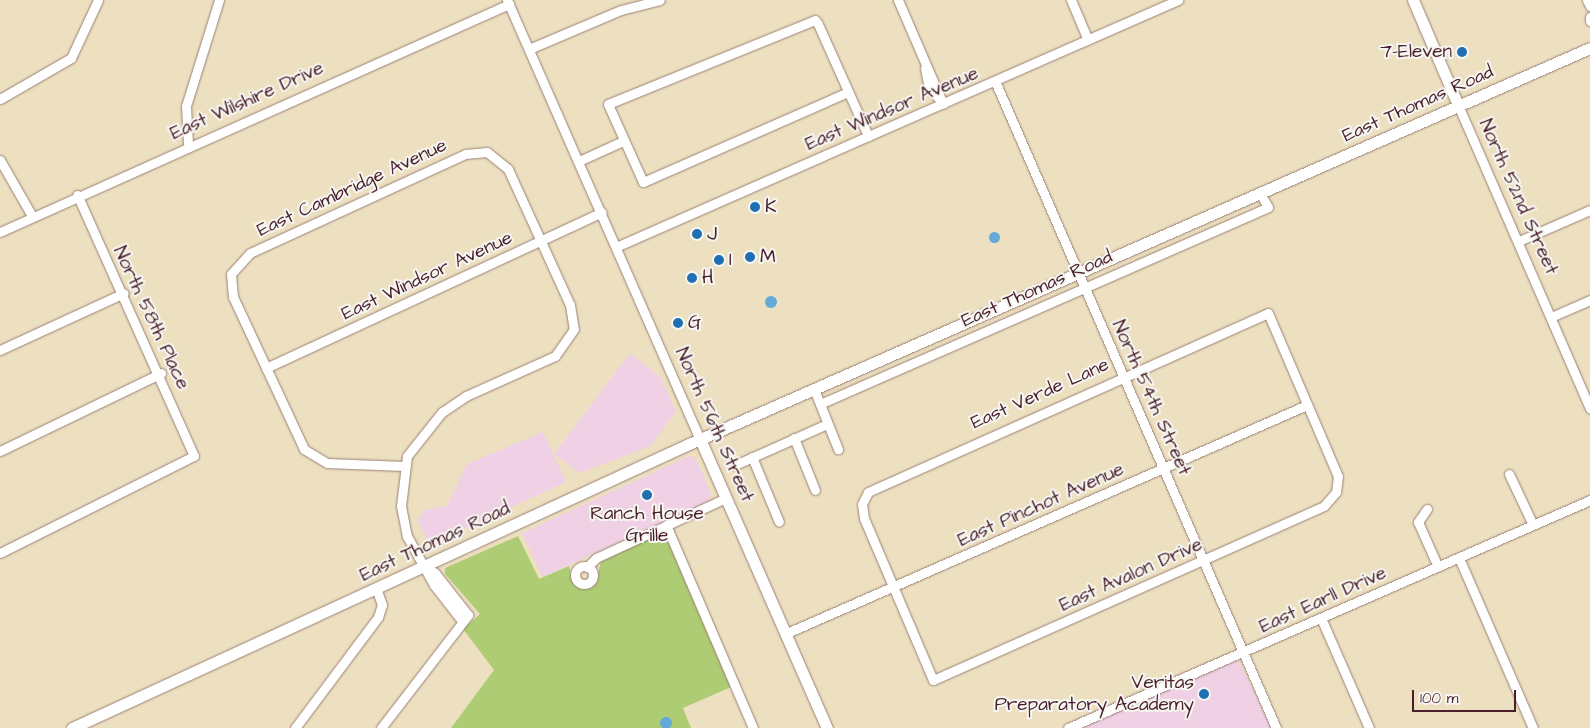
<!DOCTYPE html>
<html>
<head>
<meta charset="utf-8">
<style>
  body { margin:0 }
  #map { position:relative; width:1590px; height:728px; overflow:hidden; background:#ede0c0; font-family:"Architects Daughter",sans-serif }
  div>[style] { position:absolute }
  .built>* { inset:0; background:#f0d0e4 }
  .green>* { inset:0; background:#adcc74 }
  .water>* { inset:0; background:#63a9d9 }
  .round { border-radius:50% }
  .roads { filter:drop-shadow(0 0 1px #9c8076) drop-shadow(0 0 1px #9c8076) }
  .minor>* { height:9px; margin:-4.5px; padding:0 4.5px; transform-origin:4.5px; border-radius:4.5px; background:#fff }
  .minor>.ring { margin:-4.5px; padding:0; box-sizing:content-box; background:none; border:9px solid #fff; border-radius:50% }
  .major>* { height:11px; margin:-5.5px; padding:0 5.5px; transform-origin:5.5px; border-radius:5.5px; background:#fff }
  .dots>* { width:14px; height:14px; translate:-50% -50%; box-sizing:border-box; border:2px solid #f6f6f2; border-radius:50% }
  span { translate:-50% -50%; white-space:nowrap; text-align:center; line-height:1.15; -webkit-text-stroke:4px #f6f6f2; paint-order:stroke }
  .poi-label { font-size:19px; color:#4a1f2b }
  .right { translate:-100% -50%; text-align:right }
  .left { translate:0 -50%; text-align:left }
  .street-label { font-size:19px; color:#4a1f2b }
  .scale { position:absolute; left:1412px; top:690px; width:104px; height:22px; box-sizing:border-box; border:2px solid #4a1f2b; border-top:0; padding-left:6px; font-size:15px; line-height:18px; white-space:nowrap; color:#4a1f2b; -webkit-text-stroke:4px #f6f6f2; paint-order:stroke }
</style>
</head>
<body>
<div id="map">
  <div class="built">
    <div style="clip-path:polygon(630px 353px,660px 377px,676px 411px,651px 446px,579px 473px,554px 454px)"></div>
    <div style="clip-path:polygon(543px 432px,566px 482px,429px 545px,417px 520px,425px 510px,447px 506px,467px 464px)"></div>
    <div style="clip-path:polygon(689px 456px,696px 458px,711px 494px,708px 501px,543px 577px,522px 533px)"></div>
    <div style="clip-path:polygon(1237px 657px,1271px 728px,1075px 728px)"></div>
  </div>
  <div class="green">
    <div style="clip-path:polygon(664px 531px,731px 687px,683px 708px,691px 728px,451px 728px,494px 670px,463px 629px,480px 614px,445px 574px,445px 568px,518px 536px,539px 579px,569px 566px,574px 586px,598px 574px,601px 560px)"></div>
  </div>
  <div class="water">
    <div class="round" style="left:988.5px;top:231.5px;width:11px;height:11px"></div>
    <div class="round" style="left:765px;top:296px;width:12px;height:12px"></div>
    <div class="round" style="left:660px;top:717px;width:12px;height:12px"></div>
  </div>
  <div class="roads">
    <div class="minor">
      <div style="left:507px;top:0;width:480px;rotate:66.3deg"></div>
      <div style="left:898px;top:0;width:113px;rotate:66.6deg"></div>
      <div style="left:1071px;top:0;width:43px;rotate:67deg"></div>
      <div style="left:1587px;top:0;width:7px;rotate:63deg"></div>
      <div style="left:1590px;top:17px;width:4px;rotate:90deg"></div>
      <div style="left:529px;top:49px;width:100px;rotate:-23deg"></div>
      <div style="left:621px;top:10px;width:40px;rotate:-14.4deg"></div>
      <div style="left:925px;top:68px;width:20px;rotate:79deg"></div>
      <div style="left:929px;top:88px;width:21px;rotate:47deg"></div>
      <div style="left:995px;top:81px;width:705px;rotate:66.52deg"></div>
      <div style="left:848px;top:92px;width:224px;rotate:156.3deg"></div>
      <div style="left:643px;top:182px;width:85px;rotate:-114.2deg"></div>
      <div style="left:608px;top:104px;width:223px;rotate:-22.1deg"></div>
      <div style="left:815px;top:20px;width:5px;rotate:53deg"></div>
      <div style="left:818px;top:24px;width:123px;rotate:65.9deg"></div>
      <div style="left:0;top:99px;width:82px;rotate:-30deg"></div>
      <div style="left:71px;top:58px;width:64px;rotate:-65deg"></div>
      <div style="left:1458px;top:105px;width:331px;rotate:66.5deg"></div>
      <div style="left:188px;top:144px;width:38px;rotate:-93deg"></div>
      <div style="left:186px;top:106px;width:111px;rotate:-72.7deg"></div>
      <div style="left:0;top:160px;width:64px;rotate:60.3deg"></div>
      <div style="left:579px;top:161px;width:48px;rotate:-24.4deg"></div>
      <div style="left:0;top:232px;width:558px;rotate:-24.13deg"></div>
      <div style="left:1519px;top:241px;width:77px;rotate:-23.6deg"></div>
      <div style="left:618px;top:246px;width:612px;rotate:-23.72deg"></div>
      <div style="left:1268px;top:313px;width:177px;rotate:66.8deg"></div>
      <div style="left:1338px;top:476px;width:16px;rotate:97deg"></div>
      <div style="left:1336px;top:492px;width:18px;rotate:131deg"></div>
      <div style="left:1324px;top:506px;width:428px;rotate:156deg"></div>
      <div style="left:933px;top:680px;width:176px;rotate:-113.1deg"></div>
      <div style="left:864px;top:518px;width:14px;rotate:-98deg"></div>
      <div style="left:862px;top:504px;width:13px;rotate:-63deg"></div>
      <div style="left:868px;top:492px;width:438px;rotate:-24.1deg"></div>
      <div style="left:1551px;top:317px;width:43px;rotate:-23.6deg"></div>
      <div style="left:0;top:350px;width:136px;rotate:-24.7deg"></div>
      <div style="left:266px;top:368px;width:370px;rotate:-24.9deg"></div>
      <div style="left:814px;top:389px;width:65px;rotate:68.2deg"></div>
      <div style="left:820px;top:404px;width:489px;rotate:-23.7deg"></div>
      <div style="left:1268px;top:207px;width:16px;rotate:-120deg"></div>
      <div style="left:794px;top:438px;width:56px;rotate:68deg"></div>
      <div style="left:0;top:451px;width:179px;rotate:-25.8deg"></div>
      <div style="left:752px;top:457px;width:70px;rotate:67.4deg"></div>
      <div style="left:735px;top:465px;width:101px;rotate:-24deg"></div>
      <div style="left:404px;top:466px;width:77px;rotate:-177.8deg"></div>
      <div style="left:327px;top:463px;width:27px;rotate:-149deg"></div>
      <div style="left:304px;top:449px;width:168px;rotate:-115deg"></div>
      <div style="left:233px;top:297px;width:23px;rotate:-95deg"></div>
      <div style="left:231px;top:274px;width:28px;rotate:-48deg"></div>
      <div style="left:250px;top:253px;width:237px;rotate:-24.7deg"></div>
      <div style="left:465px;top:154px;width:22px;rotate:-5deg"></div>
      <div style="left:487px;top:152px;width:27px;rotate:39deg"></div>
      <div style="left:508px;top:169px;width:149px;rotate:65.5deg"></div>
      <div style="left:570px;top:305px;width:24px;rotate:81deg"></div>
      <div style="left:574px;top:329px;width:33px;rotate:125deg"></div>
      <div style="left:555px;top:356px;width:98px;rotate:155.8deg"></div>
      <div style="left:466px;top:396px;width:29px;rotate:146deg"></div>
      <div style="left:442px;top:412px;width:56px;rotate:128.5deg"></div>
      <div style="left:407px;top:456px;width:50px;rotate:96.8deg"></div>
      <div style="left:401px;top:506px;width:31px;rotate:79deg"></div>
      <div style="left:407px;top:536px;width:56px;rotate:61.1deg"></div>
      <div style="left:434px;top:585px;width:46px;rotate:52.1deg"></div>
      <div style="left:1509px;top:474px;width:56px;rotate:64.8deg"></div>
      <div style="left:1427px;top:509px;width:16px;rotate:125deg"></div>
      <div style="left:1418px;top:522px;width:49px;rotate:66deg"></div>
      <div style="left:666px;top:525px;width:221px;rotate:66.8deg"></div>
      <div style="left:0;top:553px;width:217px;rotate:-26.6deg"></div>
      <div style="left:194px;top:456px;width:286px;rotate:-114.1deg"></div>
      <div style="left:1459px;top:558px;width:185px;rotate:66.5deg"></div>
      <div class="ring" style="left:575px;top:566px;width:9px;height:9px"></div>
      <div style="left:587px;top:567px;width:13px;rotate:-45deg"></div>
      <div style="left:596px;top:558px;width:143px;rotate:-24.8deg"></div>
      <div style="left:1321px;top:618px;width:120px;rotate:66.4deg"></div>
      <div style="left:787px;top:633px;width:568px;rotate:-23.68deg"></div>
      <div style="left:295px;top:728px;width:139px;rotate:-53.2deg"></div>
      <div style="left:378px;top:617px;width:13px;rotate:-72deg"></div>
      <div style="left:382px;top:605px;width:18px;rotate:-109deg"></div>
      <div style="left:381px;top:728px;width:143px;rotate:-52.4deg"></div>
      <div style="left:468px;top:615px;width:53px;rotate:-128.2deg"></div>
      <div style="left:435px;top:573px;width:12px;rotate:-145deg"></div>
      <div style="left:1068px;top:728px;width:570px;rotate:-23.59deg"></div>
    </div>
    <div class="major">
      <div style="left:1413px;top:0;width:114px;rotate:66.8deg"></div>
      <div style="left:700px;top:439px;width:316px;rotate:66.3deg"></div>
      <div style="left:72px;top:728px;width:679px;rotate:-24.72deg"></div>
      <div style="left:689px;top:444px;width:984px;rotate:-23.73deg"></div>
    </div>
  </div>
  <div class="dots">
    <div style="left:1462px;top:52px;background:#1f6fb2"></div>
    <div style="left:755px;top:207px;background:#1f6fb2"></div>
    <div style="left:697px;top:234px;background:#1f6fb2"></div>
    <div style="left:750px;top:257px;background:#1f6fb2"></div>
    <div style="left:719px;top:260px;background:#1f6fb2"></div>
    <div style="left:692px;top:278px;background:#1f6fb2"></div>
    <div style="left:678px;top:323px;background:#1f6fb2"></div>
    <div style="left:647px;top:495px;background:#1f6fb2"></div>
    <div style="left:1204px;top:694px;background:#1f6fb2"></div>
  </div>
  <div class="poi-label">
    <span class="right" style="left:1452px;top:52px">7-Eleven</span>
    <span class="left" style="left:765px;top:207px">K</span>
    <span class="left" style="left:707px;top:234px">J</span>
    <span class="left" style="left:760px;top:257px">M</span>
    <span class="left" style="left:729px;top:260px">I</span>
    <span class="left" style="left:702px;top:278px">H</span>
    <span class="left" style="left:688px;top:323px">G</span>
    <span style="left:647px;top:525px">Ranch House<br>Grille</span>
    <span class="right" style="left:1194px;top:694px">Veritas<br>Preparatory Academy</span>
  </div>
  <div class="street-label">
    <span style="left:247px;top:101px;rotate:-24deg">East Wilshire Drive</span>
    <span style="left:1418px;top:104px;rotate:-24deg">East Thomas Road</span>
    <span style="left:892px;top:109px;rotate:-23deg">East Windsor Avenue</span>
    <span style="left:352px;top:188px;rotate:-25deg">East Cambridge Avenue</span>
    <span style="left:1518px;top:197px;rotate:66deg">North 52nd Street</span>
    <span style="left:427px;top:276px;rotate:-25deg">East Windsor Avenue</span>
    <span style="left:1037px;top:289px;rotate:-24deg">East Thomas Road</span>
    <span style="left:151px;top:318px;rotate:65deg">North 58th Place</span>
    <span style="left:1040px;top:394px;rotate:-24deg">East Verde Lane</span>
    <span style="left:1151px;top:398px;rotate:66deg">North 54th Street</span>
    <span style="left:714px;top:425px;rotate:66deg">North 56th Street</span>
    <span style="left:1041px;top:505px;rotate:-24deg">East Pinchot Avenue</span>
    <span style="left:435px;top:542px;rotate:-25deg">East Thomas Road</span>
    <span style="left:1131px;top:575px;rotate:-24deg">East Avalon Drive</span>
    <span style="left:1323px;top:600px;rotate:-24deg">East Earll Drive</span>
  </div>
  <div class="scale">100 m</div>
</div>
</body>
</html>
